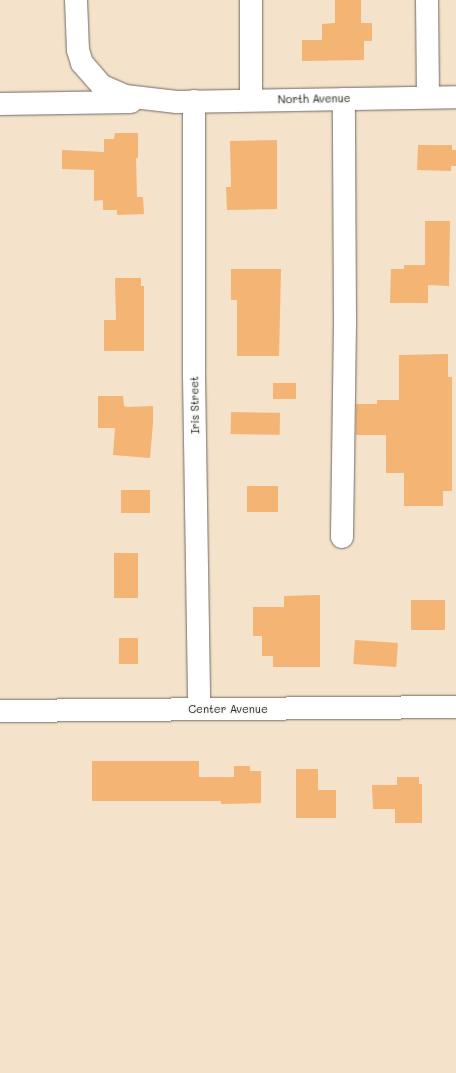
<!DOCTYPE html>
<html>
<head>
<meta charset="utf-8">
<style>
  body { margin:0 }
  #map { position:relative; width:456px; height:1073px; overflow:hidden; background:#f4e2ca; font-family:Mali,sans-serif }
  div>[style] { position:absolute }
  .building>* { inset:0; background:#f3b474; transform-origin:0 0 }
  .roads { filter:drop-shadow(0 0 1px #716b63) drop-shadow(0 0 1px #716b63) }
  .minor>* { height:22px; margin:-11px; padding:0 11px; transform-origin:11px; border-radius:11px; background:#fff }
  span { translate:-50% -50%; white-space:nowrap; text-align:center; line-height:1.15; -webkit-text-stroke:3px #f6f6f2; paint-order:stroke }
  .street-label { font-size:11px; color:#2b2b2b }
</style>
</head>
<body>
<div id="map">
  <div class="building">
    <div style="clip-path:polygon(335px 0,361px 0,361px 23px,372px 23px,372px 41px,364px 41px,364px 60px,302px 61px,302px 40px,322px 40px,322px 24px,335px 23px)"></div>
    <div style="clip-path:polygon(115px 133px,138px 133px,138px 158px,136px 158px,137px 197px,143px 197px,144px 214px,117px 215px,117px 210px,103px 210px,103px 200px,94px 201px,94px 170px,62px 169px,62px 150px,104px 152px,104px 139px,114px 139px)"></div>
    <div style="clip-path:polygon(277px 140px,277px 209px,227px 210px,226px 187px,231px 187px,230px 141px)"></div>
    <div style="clip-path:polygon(418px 145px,452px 145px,452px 150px,456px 150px,456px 166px,451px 166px,451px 171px,417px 170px)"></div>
    <div style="clip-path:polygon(425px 221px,450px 221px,449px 286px,428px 285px,428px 303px,390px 303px,391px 269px,404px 269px,404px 265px,425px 265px)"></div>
    <div style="clip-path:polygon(231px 269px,281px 269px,279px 356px,237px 356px,237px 300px,231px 300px)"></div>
    <div style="clip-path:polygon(115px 278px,141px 278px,141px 286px,144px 286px,144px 351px,104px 351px,104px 320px,116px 320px)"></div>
    <div style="clip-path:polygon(448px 354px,448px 377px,452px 377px,452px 491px,443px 491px,443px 506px,404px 506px,404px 473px,386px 473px,386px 435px,356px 435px,356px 404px,377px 404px,377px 400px,399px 400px,399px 355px)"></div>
    <div style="left:273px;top:383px;width:23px;height:16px"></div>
    <div style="clip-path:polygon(98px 396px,123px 396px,124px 406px,127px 407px,153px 406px,153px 423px,150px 458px,113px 455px,115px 428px,98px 428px)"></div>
    <div style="left:231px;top:412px;width:49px;height:22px;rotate:1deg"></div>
    <div style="left:247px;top:486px;width:31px;height:26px"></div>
    <div style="left:121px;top:490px;width:29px;height:23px"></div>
    <div style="left:114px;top:553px;width:24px;height:45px"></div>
    <div style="clip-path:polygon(320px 595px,320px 667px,273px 667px,273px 656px,262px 656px,262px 636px,253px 636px,253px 607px,284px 607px,284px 596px)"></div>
    <div style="left:411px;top:600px;width:34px;height:30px"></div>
    <div style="left:119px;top:638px;width:19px;height:26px"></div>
    <div style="left:355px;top:640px;width:43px;height:24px;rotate:4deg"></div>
    <div style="clip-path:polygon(92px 761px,199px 761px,199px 777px,234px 777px,234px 766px,250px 766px,250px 771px,261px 771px,261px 803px,221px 804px,221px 801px,92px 801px)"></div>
    <div style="clip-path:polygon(296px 769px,318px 769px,318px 790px,336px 790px,336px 818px,296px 818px)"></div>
    <div style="clip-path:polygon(397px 777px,419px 777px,419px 784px,422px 784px,422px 823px,395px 823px,395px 809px,373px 809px,372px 785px,397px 785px)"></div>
  </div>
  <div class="roads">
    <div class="minor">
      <div style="left:76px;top:0;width:50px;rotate:87.7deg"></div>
      <div style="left:78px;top:50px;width:14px;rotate:73deg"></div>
      <div style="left:82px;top:63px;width:30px;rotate:49deg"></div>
      <div style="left:102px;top:86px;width:25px;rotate:23deg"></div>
      <div style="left:125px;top:96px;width:52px;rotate:6.6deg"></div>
      <div style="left:177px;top:102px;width:279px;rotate:-1deg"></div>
      <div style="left:251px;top:0;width:100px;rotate:90deg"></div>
      <div style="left:427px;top:0;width:97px;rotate:89.4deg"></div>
      <div style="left:194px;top:101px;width:275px;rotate:90deg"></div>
      <div style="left:194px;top:376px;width:333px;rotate:89.1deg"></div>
      <div style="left:0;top:104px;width:131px;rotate:-0.9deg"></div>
      <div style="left:342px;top:537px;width:214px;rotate:-89.2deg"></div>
      <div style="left:345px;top:323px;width:224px;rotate:-90.3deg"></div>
      <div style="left:0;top:711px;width:456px;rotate:-0.5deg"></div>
    </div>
  </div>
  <div class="street-label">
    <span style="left:314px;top:99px;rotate:-1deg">North Avenue</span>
    <span style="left:195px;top:405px;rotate:-91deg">Iris Street</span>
    <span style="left:228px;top:709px">Center Avenue</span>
  </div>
</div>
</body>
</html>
